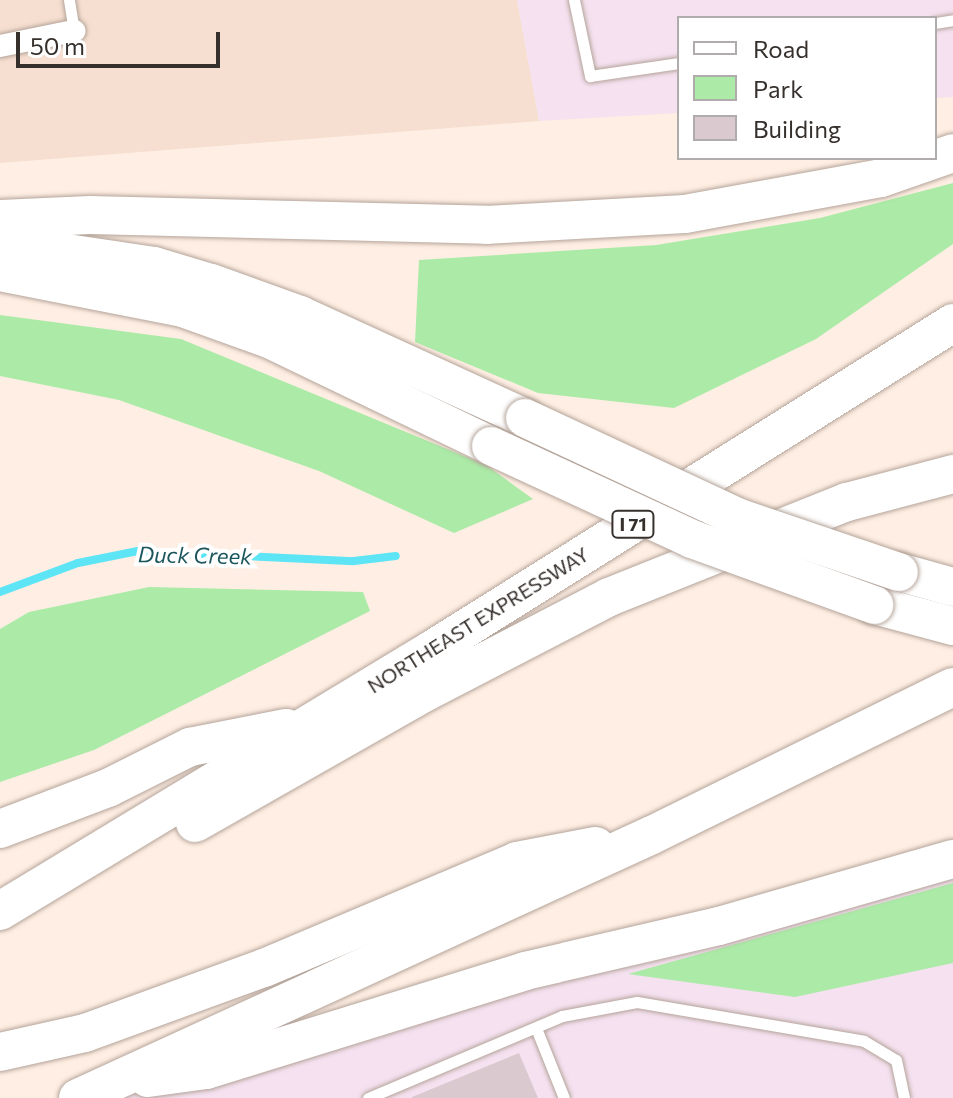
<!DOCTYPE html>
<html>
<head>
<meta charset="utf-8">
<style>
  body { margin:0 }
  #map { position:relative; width:953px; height:1098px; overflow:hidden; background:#ffeee3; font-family:Commissioner,sans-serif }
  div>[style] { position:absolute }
  .built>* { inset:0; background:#f6dfd0 }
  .industrial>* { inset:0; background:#f5e1f0 }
  .green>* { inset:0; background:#abeba7 }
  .stream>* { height:8px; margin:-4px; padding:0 4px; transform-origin:4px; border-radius:4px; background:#5de5f6 }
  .building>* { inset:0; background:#dbc9d0 }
  .roads { filter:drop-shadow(0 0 2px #b4a49a) drop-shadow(0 0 2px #b4a49a) }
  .lane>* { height:11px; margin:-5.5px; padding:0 5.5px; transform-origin:5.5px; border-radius:5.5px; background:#fff }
  .street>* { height:22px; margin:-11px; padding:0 11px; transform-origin:11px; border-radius:11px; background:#fff }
  .highway>* { height:38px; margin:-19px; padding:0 19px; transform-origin:19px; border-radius:19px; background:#fff }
  .bridges { filter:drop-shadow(0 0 2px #b4a49a) drop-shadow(0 0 2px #b4a49a) }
  .highway-bridge>* { height:38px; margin:-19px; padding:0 19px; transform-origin:19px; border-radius:19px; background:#fff }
  span { translate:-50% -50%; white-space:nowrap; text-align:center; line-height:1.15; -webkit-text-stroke:8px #fff; paint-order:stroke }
  .shield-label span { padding:2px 6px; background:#fff; border:2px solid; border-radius:6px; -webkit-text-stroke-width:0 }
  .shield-label { font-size:18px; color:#36302c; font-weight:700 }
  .street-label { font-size:20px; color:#36302c }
  .water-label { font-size:22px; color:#1c565d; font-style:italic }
  .legend { position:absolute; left:677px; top:16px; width:260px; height:144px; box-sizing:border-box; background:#fff; border:2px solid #afacab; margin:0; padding:10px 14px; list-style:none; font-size:24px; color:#36302c }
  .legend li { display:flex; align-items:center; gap:16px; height:40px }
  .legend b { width:40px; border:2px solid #afacab }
  .scale { position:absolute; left:16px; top:32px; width:204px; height:36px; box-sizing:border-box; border:4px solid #36302c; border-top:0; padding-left:10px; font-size:24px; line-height:28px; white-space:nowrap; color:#36302c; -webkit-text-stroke:6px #fff; paint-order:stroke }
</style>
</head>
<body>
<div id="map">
  <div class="built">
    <div style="clip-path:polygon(0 0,517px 0,539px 121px,0 163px)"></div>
  </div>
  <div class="industrial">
    <div style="clip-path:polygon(517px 0,953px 0,953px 97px,935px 98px,935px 18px,679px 18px,679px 113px,539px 121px)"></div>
    <div style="clip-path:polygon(953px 859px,953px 1098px,78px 1098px)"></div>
  </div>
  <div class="green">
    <div style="clip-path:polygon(953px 183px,953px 244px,816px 339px,674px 408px,538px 393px,415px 342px,419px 260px,656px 245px,820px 218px)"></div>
    <div style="clip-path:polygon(0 315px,181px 339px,486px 465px,533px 499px,454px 533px,319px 471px,119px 400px,0 376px)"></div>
    <div style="clip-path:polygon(149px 587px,363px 592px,370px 611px,94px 750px,0 782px,0 629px,29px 612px)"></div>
    <div style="clip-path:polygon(953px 883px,953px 963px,795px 997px,628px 974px)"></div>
  </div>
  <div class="stream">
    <div style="left:0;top:592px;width:83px;rotate:-20.4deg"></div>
    <div style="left:78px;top:563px;width:61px;rotate:-11.3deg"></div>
    <div style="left:138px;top:551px;width:216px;rotate:2.7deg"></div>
    <div style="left:354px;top:561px;width:42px;rotate:-6.8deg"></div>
  </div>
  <div class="building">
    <div style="clip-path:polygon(519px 1053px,538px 1098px,412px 1098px,412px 1097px)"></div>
  </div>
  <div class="roads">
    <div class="lane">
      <div style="left:69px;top:0;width:31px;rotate:81deg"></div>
      <div style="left:574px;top:0;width:78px;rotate:78.1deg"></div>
      <div style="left:590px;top:76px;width:90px;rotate:-8.3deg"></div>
      <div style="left:935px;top:23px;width:18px;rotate:-9deg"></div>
      <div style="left:536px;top:1028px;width:75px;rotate:68.2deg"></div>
      <div style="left:368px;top:1098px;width:211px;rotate:-22.9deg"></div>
      <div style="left:562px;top:1016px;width:76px;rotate:-10.6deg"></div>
      <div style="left:637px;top:1002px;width:230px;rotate:9.7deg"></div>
      <div style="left:864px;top:1041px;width:37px;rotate:31deg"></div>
      <div style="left:896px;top:1060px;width:39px;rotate:78deg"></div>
    </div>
    <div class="street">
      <div style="left:0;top:46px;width:76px;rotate:-11.5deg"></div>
    </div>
    <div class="highway">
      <div style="left:0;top:219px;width:90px;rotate:-2.5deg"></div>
      <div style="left:90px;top:215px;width:397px;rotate:1.4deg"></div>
      <div style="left:487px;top:225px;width:198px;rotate:-3.2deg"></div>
      <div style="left:685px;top:214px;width:199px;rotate:-10.4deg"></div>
      <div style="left:881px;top:178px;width:76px;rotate:-19.1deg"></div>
      <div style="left:0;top:243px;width:156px;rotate:8.5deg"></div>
      <div style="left:154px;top:266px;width:59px;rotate:16.6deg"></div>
      <div style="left:211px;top:283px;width:95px;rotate:19.8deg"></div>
      <div style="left:300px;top:315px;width:247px;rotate:24.6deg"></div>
      <div style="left:0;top:272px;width:187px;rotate:11.1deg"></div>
      <div style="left:183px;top:308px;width:91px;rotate:19.8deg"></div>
      <div style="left:269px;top:339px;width:246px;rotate:25.7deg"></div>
      <div style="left:899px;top:572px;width:56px;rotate:15.5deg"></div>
      <div style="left:874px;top:605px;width:82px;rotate:14.9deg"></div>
      <div style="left:195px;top:823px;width:266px;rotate:-29.6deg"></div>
      <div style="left:426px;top:692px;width:206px;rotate:-27.4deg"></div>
      <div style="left:609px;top:597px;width:256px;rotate:-21.8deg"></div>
      <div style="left:847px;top:502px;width:110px;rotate:-14.8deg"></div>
      <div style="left:0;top:829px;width:116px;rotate:-20.8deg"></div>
      <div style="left:108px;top:788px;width:92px;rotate:-26.6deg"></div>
      <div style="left:190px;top:747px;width:98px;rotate:-11.2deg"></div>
      <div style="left:0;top:911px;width:506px;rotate:-31.18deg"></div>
      <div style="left:433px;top:649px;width:614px;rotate:-32.08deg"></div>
      <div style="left:0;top:1052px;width:87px;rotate:-12.6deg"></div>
      <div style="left:85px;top:1033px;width:190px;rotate:-20deg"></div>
      <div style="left:264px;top:968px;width:275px;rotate:-22.9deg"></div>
      <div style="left:517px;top:861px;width:80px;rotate:-10.8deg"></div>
      <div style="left:148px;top:1078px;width:59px;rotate:-7.9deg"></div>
      <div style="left:206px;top:1070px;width:334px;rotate:-17.2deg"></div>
      <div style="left:525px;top:971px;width:199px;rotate:-13.1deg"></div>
      <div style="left:719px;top:926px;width:243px;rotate:-16deg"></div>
      <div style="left:78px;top:1098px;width:631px;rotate:-24.62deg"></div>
      <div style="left:652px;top:835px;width:335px;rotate:-26.2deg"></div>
    </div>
  </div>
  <div class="bridges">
    <div class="highway-bridge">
      <div style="left:525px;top:418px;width:234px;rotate:25deg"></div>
      <div style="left:737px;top:517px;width:171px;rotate:18.8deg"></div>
      <div style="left:491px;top:446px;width:221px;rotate:24.8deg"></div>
      <div style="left:692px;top:539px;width:194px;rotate:19.9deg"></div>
    </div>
  </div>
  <div class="shield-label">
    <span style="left:633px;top:524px">I 71</span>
  </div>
  <div class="street-label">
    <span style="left:478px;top:620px;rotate:-32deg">NORTHEAST EXPRESSWAY</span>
  </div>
  <div class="water-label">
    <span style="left:195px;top:555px;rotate:1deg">Duck Creek</span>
  </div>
  <ul class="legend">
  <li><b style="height:10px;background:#fff"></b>Road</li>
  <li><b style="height:22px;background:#abeba7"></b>Park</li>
  <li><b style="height:22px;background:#dbc9d0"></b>Building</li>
  </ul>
  <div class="scale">50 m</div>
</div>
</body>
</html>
